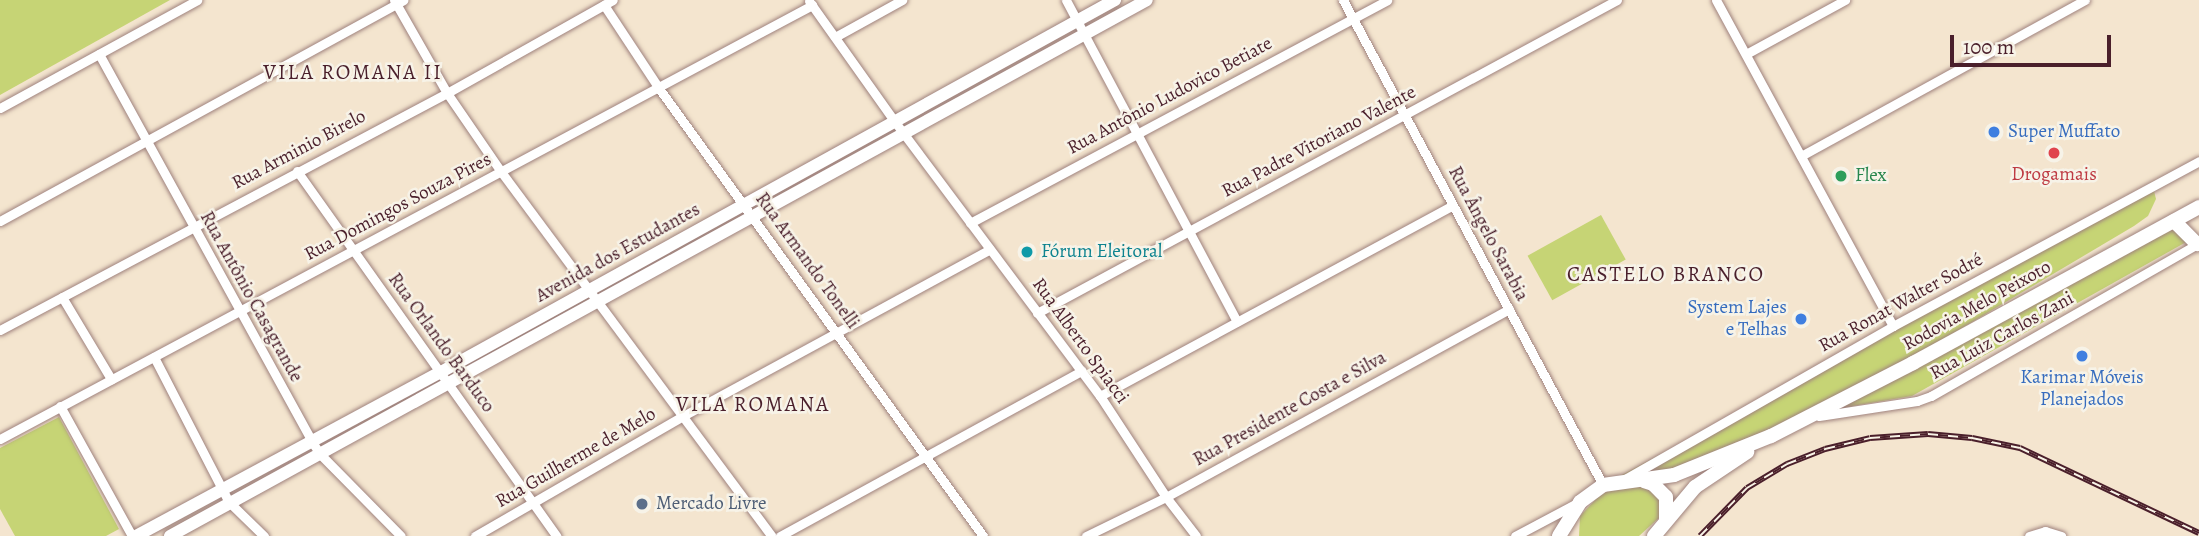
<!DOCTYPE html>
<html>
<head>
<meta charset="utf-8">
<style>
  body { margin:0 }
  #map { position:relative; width:2199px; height:536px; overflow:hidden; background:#f4e5cf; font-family:Alegreya,serif }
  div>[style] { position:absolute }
  .green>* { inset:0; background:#c6d475; transform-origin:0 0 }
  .roads { filter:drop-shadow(0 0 2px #9f827d) drop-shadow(0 0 2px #9f827d) }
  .street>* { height:9px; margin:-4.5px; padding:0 4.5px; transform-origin:4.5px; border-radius:4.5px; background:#fff }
  .secondary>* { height:12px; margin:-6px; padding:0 6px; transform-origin:6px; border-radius:6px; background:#fff }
  .primary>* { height:14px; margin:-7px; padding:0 7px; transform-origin:7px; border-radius:7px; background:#fff }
  .rail>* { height:6px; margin-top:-3px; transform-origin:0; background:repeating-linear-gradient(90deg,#f7f3e8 0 10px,#4a1f2b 0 20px); box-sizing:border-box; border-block:2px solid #4a1f2b }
  .dots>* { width:19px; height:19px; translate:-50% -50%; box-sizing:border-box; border:4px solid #f7f3e8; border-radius:50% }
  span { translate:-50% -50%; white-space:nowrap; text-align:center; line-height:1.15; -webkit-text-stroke:5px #f7f3e8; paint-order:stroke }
  .street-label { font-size:19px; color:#4a1f2b }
  .shop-label { font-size:19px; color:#366cbe }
  .left { translate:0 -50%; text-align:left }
  .right { translate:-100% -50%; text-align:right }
  .health-label { font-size:19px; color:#be3a42 }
  .leisure-label { font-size:19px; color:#27864d }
  .culture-label { font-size:19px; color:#0d838f }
  .service-label { font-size:19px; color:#4e5e75 }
  .neighbourhood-label { font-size:21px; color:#4a1f2b; letter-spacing:2px }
  .scale { position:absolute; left:1950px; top:35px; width:161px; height:32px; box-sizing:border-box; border:4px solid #4a1f2b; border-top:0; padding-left:9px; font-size:21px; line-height:24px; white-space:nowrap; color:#4a1f2b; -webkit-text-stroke:5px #f7f3e8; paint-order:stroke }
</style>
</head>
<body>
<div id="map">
  <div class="green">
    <div style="clip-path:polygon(0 0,170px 0,0 95px)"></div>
    <div style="clip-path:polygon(2154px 191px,2156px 199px,2148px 216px,2134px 226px,1925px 350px,1771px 436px,1676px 472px,1603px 485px)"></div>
    <div style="left:1601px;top:215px;width:51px;height:84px;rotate:61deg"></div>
    <div style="clip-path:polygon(2171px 228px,2188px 241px,1912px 396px,1829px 410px)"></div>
    <div style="clip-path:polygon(59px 417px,119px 529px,106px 536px,15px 536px,0 509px,0 448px)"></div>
    <div style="clip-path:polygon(1648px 485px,1662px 498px,1660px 517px,1639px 536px,1579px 536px,1580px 516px,1597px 498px,1607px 491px)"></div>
  </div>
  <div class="roads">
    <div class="street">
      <div style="left:394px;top:0;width:107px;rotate:60.3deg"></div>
      <div style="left:447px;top:93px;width:97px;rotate:55.5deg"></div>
      <div style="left:502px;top:173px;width:452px;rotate:53.4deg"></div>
      <div style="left:1066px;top:0;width:364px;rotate:62deg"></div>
      <div style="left:1343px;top:0;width:550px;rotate:61.81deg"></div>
      <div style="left:1716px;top:0;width:371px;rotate:61.5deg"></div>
      <div style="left:809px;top:1px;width:148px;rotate:54.6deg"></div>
      <div style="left:895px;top:122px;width:342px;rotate:53.2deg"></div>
      <div style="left:1100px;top:396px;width:121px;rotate:56.8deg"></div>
      <div style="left:1166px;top:497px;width:49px;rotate:52.4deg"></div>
      <div style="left:604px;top:5px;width:98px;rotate:56.6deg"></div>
      <div style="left:658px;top:87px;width:554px;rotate:54.1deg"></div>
      <div style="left:835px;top:37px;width:77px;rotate:-28.9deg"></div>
      <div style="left:99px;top:54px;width:443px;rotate:61.2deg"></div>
      <div style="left:312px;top:442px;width:14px;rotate:56deg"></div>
      <div style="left:320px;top:454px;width:115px;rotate:45.4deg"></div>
      <div style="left:1746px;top:54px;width:113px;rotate:-28.6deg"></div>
      <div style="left:0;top:108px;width:225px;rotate:-28.7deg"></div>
      <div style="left:1801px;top:156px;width:324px;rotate:-28.8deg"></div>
      <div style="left:297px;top:171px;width:448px;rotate:54.6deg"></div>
      <div style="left:0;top:221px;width:460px;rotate:-28.7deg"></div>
      <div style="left:970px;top:223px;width:473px;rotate:-28.1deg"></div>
      <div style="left:62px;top:297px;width:96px;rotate:59.1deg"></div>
      <div style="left:1037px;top:313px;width:659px;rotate:-28.35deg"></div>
      <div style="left:0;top:330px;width:506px;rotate:-27.93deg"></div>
      <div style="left:447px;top:93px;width:190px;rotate:-29.3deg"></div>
      <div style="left:154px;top:357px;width:163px;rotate:62.7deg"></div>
      <div style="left:229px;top:502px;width:49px;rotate:44.2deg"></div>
      <div style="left:1100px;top:396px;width:401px;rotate:-28.4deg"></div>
      <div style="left:60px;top:406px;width:149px;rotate:61deg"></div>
      <div style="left:1819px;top:416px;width:99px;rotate:-8.7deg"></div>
      <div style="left:1917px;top:401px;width:15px;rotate:-20deg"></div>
      <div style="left:1931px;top:396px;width:309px;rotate:-29.7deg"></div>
      <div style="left:0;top:439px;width:921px;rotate:-28.12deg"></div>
      <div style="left:1625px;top:479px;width:309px;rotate:-29.7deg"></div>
      <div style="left:1893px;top:326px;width:348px;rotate:-28.3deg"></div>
      <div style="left:475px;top:536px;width:240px;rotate:-30deg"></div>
      <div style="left:683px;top:416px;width:349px;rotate:-28.5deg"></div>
      <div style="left:780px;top:536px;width:344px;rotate:-28.7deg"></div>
      <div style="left:1086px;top:536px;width:89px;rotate:-26deg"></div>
      <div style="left:1166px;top:497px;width:391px;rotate:-28.7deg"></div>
      <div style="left:1515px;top:536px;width:72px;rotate:-28deg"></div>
      <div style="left:2029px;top:536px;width:17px;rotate:-17deg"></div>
      <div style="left:2045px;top:531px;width:17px;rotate:17deg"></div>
    </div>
    <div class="secondary">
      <div style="left:136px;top:536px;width:346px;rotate:-28.3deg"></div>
      <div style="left:441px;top:372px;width:770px;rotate:-28.9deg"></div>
      <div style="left:170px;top:536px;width:1114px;rotate:-28.75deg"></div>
    </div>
    <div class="primary">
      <div style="left:2174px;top:221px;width:33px;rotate:45deg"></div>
      <div style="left:1644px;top:481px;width:9px;rotate:18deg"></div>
      <div style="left:1653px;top:484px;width:18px;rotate:45deg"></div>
      <div style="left:1666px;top:497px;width:23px;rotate:90deg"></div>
      <div style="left:1559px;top:536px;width:40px;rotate:-58deg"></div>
      <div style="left:1580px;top:502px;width:29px;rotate:-36deg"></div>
      <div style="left:1603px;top:485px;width:72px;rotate:-8deg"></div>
      <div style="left:1674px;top:475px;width:105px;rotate:-21.9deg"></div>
      <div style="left:1771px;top:436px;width:160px;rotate:-27.2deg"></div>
      <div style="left:1913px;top:363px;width:326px;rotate:-28.6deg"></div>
      <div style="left:1654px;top:536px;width:64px;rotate:-50.1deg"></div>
      <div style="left:1695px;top:487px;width:63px;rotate:-33.9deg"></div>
    </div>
  </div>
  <div class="rail">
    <div style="left:1700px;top:536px;width:67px;rotate:-45.6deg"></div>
    <div style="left:1747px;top:488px;width:47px;rotate:-31deg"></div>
    <div style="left:1787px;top:464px;width:41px;rotate:-21.5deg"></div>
    <div style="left:1825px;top:449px;width:46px;rotate:-13.7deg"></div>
    <div style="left:1870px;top:438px;width:58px;rotate:-3.9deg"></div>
    <div style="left:1928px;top:434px;width:44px;rotate:5.2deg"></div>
    <div style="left:1972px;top:438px;width:49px;rotate:11.8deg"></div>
    <div style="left:2020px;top:448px;width:198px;rotate:25.4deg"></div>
  </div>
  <div class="dots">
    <div style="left:1994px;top:132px;background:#3f7fe0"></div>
    <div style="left:2054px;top:153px;background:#e0444e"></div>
    <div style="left:1841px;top:176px;background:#2e9e5b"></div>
    <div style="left:1027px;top:252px;background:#0f9aa8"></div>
    <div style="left:1801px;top:319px;background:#3f7fe0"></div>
    <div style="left:2082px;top:356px;background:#3f7fe0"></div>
    <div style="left:642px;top:504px;background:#5c6f8a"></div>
  </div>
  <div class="street-label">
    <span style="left:1170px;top:96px;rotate:-28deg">Rua Antônio Ludovico Betiate</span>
    <span style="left:1319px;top:142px;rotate:-28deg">Rua Padre Vitoriano Valente</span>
    <span style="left:299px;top:150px;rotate:-28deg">Rua Arminio Birelo</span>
    <span style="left:398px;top:207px;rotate:-28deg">Rua Domingos Souza Pires</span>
    <span style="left:1488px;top:234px;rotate:62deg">Rua Ângelo Sarabia</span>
    <span style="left:618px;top:253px;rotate:-29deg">Avenida dos Estudantes</span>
    <span style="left:807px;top:261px;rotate:54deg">Rua Armando Tonelli</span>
    <span style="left:251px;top:297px;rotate:61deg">Rua Antônio Casagrande</span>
    <span style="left:1901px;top:303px;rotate:-29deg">Rua Ronat Walter Sodré</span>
    <span style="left:1977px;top:306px;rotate:-29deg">Rodovia Melo Peixoto</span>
    <span style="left:2002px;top:336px;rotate:-29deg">Rua Luiz Carlos Zani</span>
    <span style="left:1080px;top:341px;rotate:54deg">Rua Alberto Spiacci</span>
    <span style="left:441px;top:343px;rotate:54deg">Rua Orlando Barduco</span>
    <span style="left:1290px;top:409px;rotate:-29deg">Rua Presidente Costa e Silva</span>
    <span style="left:576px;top:458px;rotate:-30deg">Rua Guilherme de Melo</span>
  </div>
  <div class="shop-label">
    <span class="left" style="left:2008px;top:132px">Super Muffato</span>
    <span class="right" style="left:1787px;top:319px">System Lajes<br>e Telhas</span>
    <span style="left:2082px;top:389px">Karimar Móveis<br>Planejados</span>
  </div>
  <div class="health-label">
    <span style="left:2054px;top:175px">Drogamais</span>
  </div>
  <div class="leisure-label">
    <span class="left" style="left:1855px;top:176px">Flex</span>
  </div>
  <div class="culture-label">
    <span class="left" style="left:1041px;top:252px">Fórum Eleitoral</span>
  </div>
  <div class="service-label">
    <span class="left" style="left:656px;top:504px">Mercado Livre</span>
  </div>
  <div class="neighbourhood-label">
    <span style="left:353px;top:72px">VILA ROMANA II</span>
    <span style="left:1666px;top:274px">CASTELO BRANCO</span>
    <span style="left:753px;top:404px">VILA ROMANA</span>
  </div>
  <div class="scale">100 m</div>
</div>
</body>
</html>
